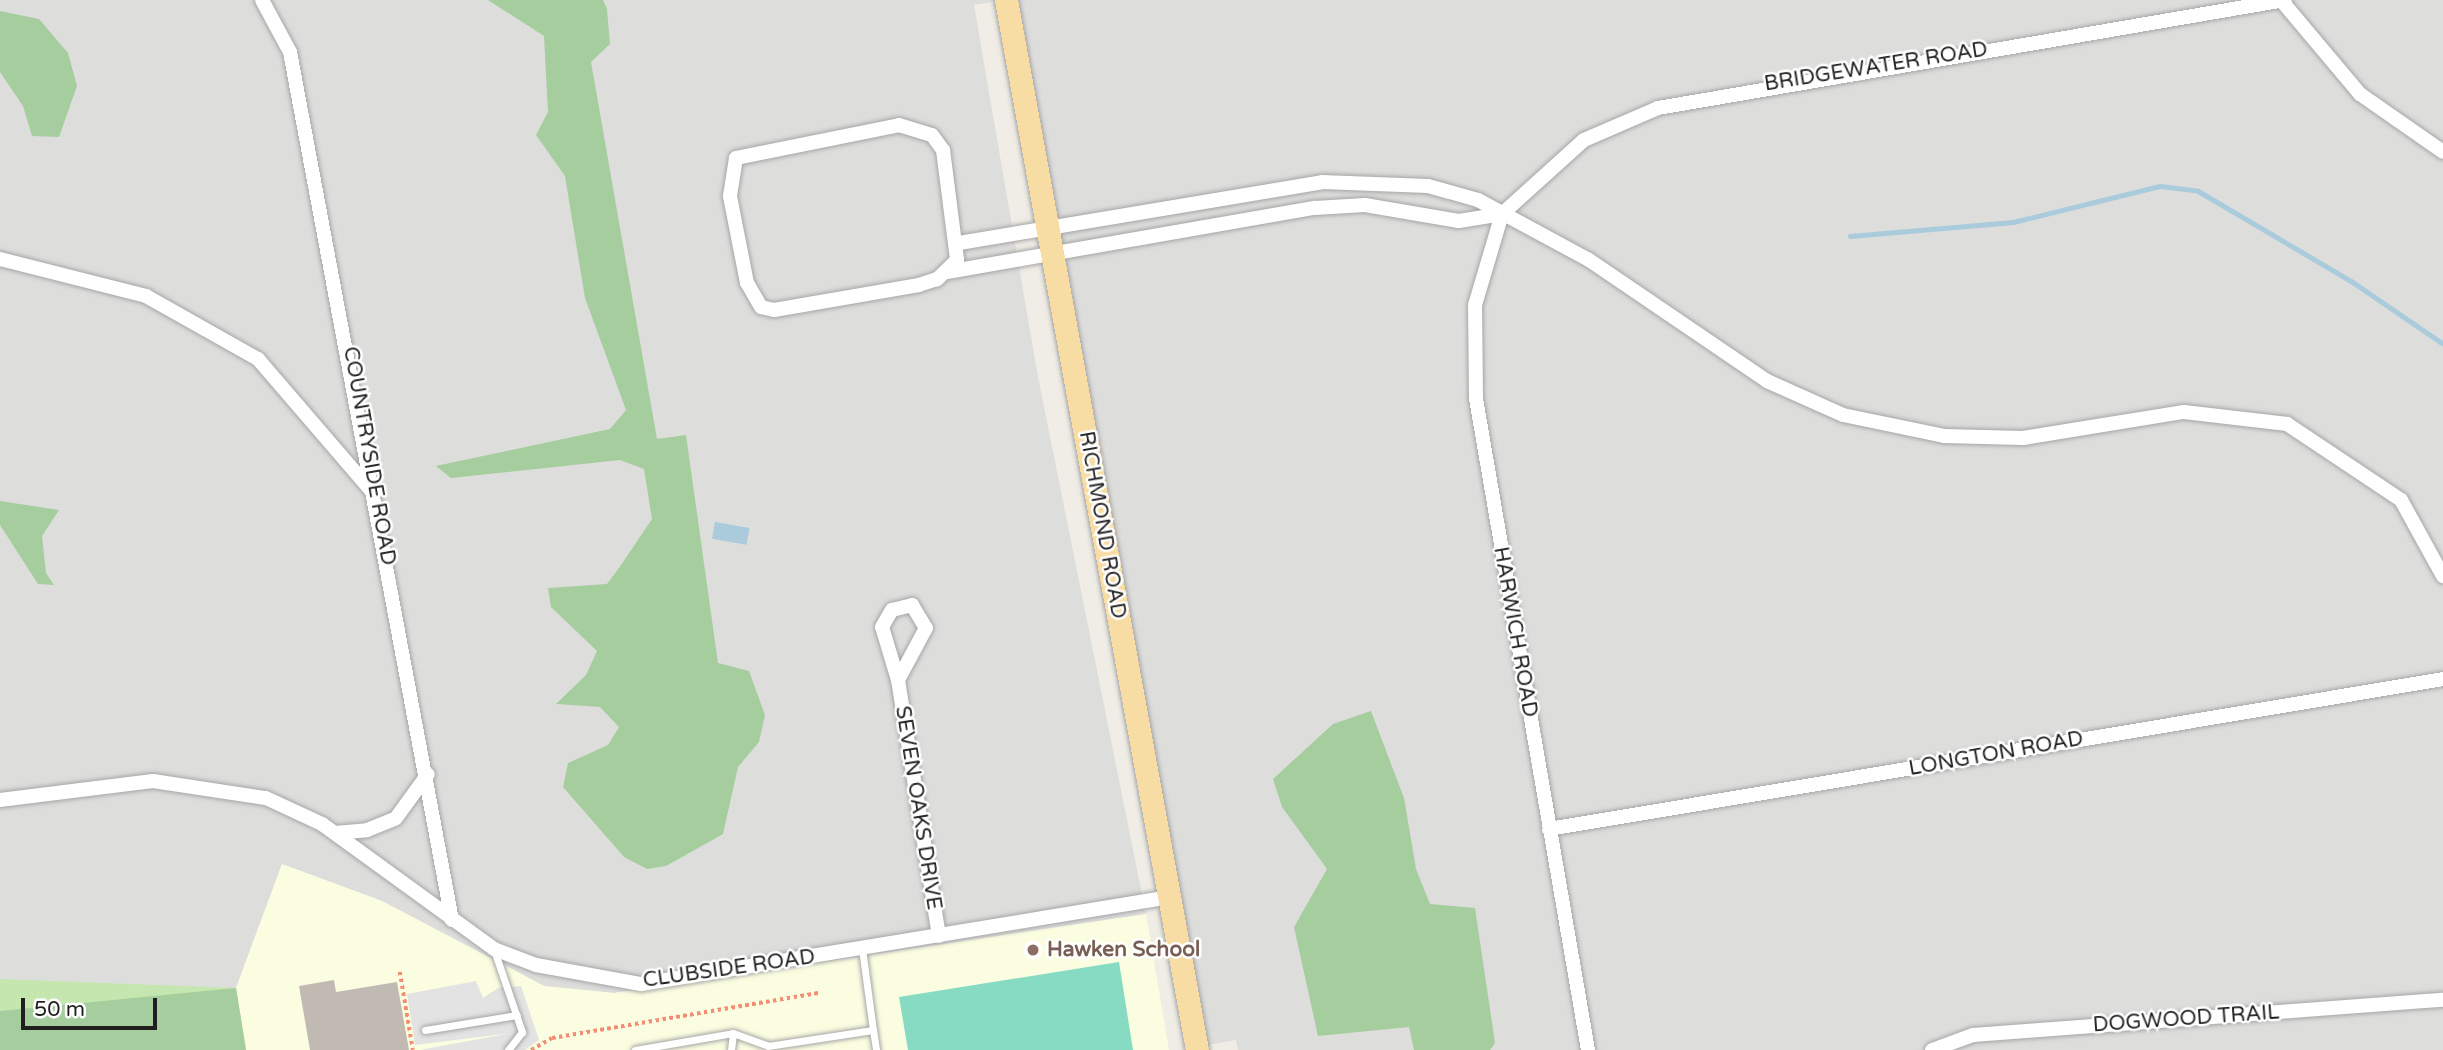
<!DOCTYPE html>
<html>
<head>
<meta charset="utf-8">
<style>
  body { margin:0 }
  #map { position:relative; width:2443px; height:1050px; overflow:hidden; background:#f0ede6; font-family:"Varela Round",sans-serif }
  div>[style] { position:absolute }
  .residential>* { inset:0; background:#dddddc }
  .education>* { inset:0; background:#fbfde1 }
  .grass>* { inset:0; background:#c5e7af }
  .forest>* { inset:0; background:#a6cd9d }
  .pitch>* { inset:0; background:#88dbc3 }
  .parking>* { inset:0; background:#e3e3e3 }
  .water>* { inset:0; background:#a9cbdb; transform-origin:0 0 }
  .stream>* { height:5px; margin:-2.5px; padding:0 2.5px; transform-origin:2.5px; border-radius:2.5px; background:#a9cbdb }
  .building>* { inset:0; background:#c0bab3 }
  .path>* { height:3.5px; margin-top:-1.75px; transform-origin:0; background:repeating-linear-gradient(90deg,#f38e74 0 3.5px,transparent 0 7px) }
  .roads { filter:drop-shadow(0 0 2px #a6a6a6) drop-shadow(0 0 2px #a6a6a6) }
  .lane>* { height:7px; margin:-3.5px; padding:0 3.5px; transform-origin:3.5px; border-radius:3.5px; background:#fff }
  .street>* { height:14px; margin:-7px; padding:0 7px; transform-origin:7px; border-radius:7px; background:#fff }
  .primary>* { height:23px; margin:-11.5px; padding:0 11.5px; transform-origin:11.5px; border-radius:11.5px; background:#f7dca4 }
  .dots>* { width:19px; height:19px; translate:-50% -50%; box-sizing:border-box; border:4px solid #fff; border-radius:50% }
  span { translate:-50% -50%; white-space:nowrap; text-align:center; line-height:1.15; -webkit-text-stroke:5px #fff; paint-order:stroke }
  .street-label { font-size:21px; color:#1f1f1f }
  .education-label { font-size:21px; color:#785e54; font-weight:700 }
  .left { translate:0 -50%; text-align:left }
  .scale { position:absolute; left:21px; top:998px; width:136px; height:32px; box-sizing:border-box; border:4px solid #1f1f1f; border-top:0; padding-left:9px; font-size:21px; line-height:24px; white-space:nowrap; color:#1f1f1f; -webkit-text-stroke:5px #fff; paint-order:stroke }
</style>
</head>
<body>
<div id="map">
  <div class="residential">
    <div style="clip-path:polygon(0 0,1002px 0,974px 5px,1038px 377px,1146px 914px,614px 993px,544px 986px,382px 901px,282px 864px,236px 988px,0 1011px)"></div>
    <div style="clip-path:polygon(1006px 0,2443px 0,2443px 1050px,1238px 1050px,1236px 1040px,1197px 1047px)"></div>
  </div>
  <div class="education">
    <div style="clip-path:polygon(282px 864px,382px 901px,544px 986px,614px 993px,1146px 914px,1169px 1050px,246px 1050px,236px 988px)"></div>
  </div>
  <div class="grass">
    <div style="clip-path:polygon(0 979px,236px 988px,246px 1050px,0 1050px)"></div>
  </div>
  <div class="forest">
    <div style="clip-path:polygon(488px 0,603px 0,607px 9px,610px 44px,591px 62px,657px 439px,686px 435px,718px 663px,749px 671px,765px 715px,759px 742px,738px 767px,723px 834px,666px 866px,647px 869px,624px 857px,563px 787px,568px 763px,608px 745px,619px 727px,600px 707px,556px 704px,586px 675px,597px 651px,551px 607px,548px 588px,607px 584px,619px 568px,652px 519px,644px 469px,620px 460px,451px 478px,436px 466px,610px 429px,626px 410px,585px 298px,565px 176px,536px 135px,548px 112px,544px 36px)"></div>
    <div style="clip-path:polygon(0 11px,39px 19px,68px 53px,77px 86px,59px 137px,32px 136px,23px 106px,0 72px)"></div>
    <div style="clip-path:polygon(0 501px,59px 510px,42px 536px,46px 573px,54px 585px,38px 584px,0 525px)"></div>
    <div style="clip-path:polygon(1371px 711px,1404px 798px,1416px 869px,1430px 904px,1475px 908px,1495px 1043px,1490px 1050px,1414px 1050px,1409px 1027px,1318px 1036px,1294px 927px,1327px 869px,1282px 807px,1273px 779px,1333px 724px)"></div>
    <div style="clip-path:polygon(236px 988px,246px 1050px,0 1050px,0 1011px)"></div>
  </div>
  <div class="pitch">
    <div style="clip-path:polygon(1119px 962px,1133px 1050px,908px 1050px,899px 997px)"></div>
  </div>
  <div class="parking">
    <div style="clip-path:polygon(476px 981px,483px 998px,498px 988px,521px 986px,539px 1040px,525px 1050px,420px 1050px,511px 1033px,415px 1045px,407px 994px)"></div>
  </div>
  <div class="water">
    <div style="left:715px;top:522px;width:35px;height:17px;rotate:10deg"></div>
  </div>
  <div class="stream">
    <div style="left:1850px;top:236px;width:164px;rotate:-4.9deg"></div>
    <div style="left:2013px;top:222px;width:151px;rotate:-13.8deg"></div>
    <div style="left:2160px;top:186px;width:38px;rotate:7deg"></div>
    <div style="left:2198px;top:191px;width:178px;rotate:30.5deg"></div>
    <div style="left:2351px;top:281px;width:112px;rotate:34.4deg"></div>
  </div>
  <div class="building">
    <div style="clip-path:polygon(334px 980px,336px 992px,397px 982px,409px 1050px,310px 1050px,299px 986px)"></div>
  </div>
  <div class="path">
    <div style="left:400px;top:972px;width:79px;rotate:80.5deg"></div>
    <div style="left:531px;top:1050px;width:24px;rotate:-30deg"></div>
    <div style="left:552px;top:1038px;width:270px;rotate:-9.6deg"></div>
  </div>
  <div class="roads">
    <div class="lane">
      <div style="left:494px;top:950px;width:87px;rotate:71.1deg"></div>
      <div style="left:522px;top:1032px;width:23px;rotate:128deg"></div>
      <div style="left:425px;top:1030px;width:93px;rotate:-9.3deg"></div>
      <div style="left:873px;top:1030px;width:20px;rotate:81deg"></div>
      <div style="left:635px;top:1050px;width:99px;rotate:-9.8deg"></div>
      <div style="left:733px;top:1033px;width:37px;rotate:20deg"></div>
      <div style="left:768px;top:1046px;width:106px;rotate:-8.7deg"></div>
      <div style="left:873px;top:1030px;width:82px;rotate:-97.7deg"></div>
      <div style="left:731px;top:1050px;width:17px;rotate:-83deg"></div>
    </div>
    <div class="street">
      <div style="left:262px;top:0;width:59px;rotate:61.7deg"></div>
      <div style="left:290px;top:52px;width:883px;rotate:79.43deg"></div>
      <div style="left:2281px;top:0;width:123px;rotate:50deg"></div>
      <div style="left:2360px;top:94px;width:101px;rotate:34.9deg"></div>
      <div style="left:899px;top:125px;width:34px;rotate:17deg"></div>
      <div style="left:932px;top:135px;width:19px;rotate:54deg"></div>
      <div style="left:943px;top:150px;width:111px;rotate:82.7deg"></div>
      <div style="left:957px;top:260px;width:28px;rotate:136deg"></div>
      <div style="left:937px;top:279px;width:19px;rotate:162deg"></div>
      <div style="left:919px;top:285px;width:147px;rotate:170.2deg"></div>
      <div style="left:774px;top:310px;width:13px;rotate:-167deg"></div>
      <div style="left:761px;top:307px;width:28px;rotate:-120deg"></div>
      <div style="left:747px;top:283px;width:89px;rotate:-101.1deg"></div>
      <div style="left:730px;top:196px;width:38px;rotate:-81deg"></div>
      <div style="left:736px;top:158px;width:166px;rotate:-11.4deg"></div>
      <div style="left:959px;top:243px;width:368px;rotate:-9.5deg"></div>
      <div style="left:1322px;top:182px;width:106px;rotate:2.2deg"></div>
      <div style="left:1428px;top:186px;width:52px;rotate:15.6deg"></div>
      <div style="left:1478px;top:200px;width:126px;rotate:28.4deg"></div>
      <div style="left:1589px;top:260px;width:215px;rotate:34.2deg"></div>
      <div style="left:1767px;top:381px;width:83px;rotate:24.1deg"></div>
      <div style="left:1843px;top:415px;width:103px;rotate:11.7deg"></div>
      <div style="left:1944px;top:436px;width:79px;rotate:1.5deg"></div>
      <div style="left:2023px;top:438px;width:163px;rotate:-9.2deg"></div>
      <div style="left:2184px;top:412px;width:104px;rotate:6.6deg"></div>
      <div style="left:2287px;top:424px;width:137px;rotate:33.7deg"></div>
      <div style="left:2401px;top:500px;width:87px;rotate:61.1deg"></div>
      <div style="left:0;top:259px;width:151px;rotate:14.2deg"></div>
      <div style="left:146px;top:296px;width:129px;rotate:29.4deg"></div>
      <div style="left:258px;top:359px;width:178px;rotate:49.3deg"></div>
      <div style="left:947px;top:272px;width:374px;rotate:-9.9deg"></div>
      <div style="left:1315px;top:208px;width:50px;rotate:-3.4deg"></div>
      <div style="left:1365px;top:205px;width:95px;rotate:9.7deg"></div>
      <div style="left:1459px;top:221px;width:44px;rotate:-9.2deg"></div>
      <div style="left:898px;top:680px;width:55px;rotate:-106.8deg"></div>
      <div style="left:882px;top:627px;width:20px;rotate:-60deg"></div>
      <div style="left:892px;top:610px;width:21px;rotate:-14deg"></div>
      <div style="left:912px;top:605px;width:27px;rotate:59deg"></div>
      <div style="left:926px;top:628px;width:59px;rotate:118.3deg"></div>
      <div style="left:898px;top:680px;width:259px;rotate:80.9deg"></div>
      <div style="left:0;top:800px;width:154px;rotate:-7.1deg"></div>
      <div style="left:153px;top:781px;width:114px;rotate:8.6deg"></div>
      <div style="left:266px;top:798px;width:62px;rotate:24.9deg"></div>
      <div style="left:322px;top:824px;width:213px;rotate:36deg"></div>
      <div style="left:494px;top:949px;width:45px;rotate:20.9deg"></div>
      <div style="left:536px;top:965px;width:107px;rotate:10.3deg"></div>
      <div style="left:641px;top:984px;width:536px;rotate:-9.34deg"></div>
      <div style="left:1549px;top:829px;width:906px;rotate:-9.52deg"></div>
      <div style="left:335px;top:833px;width:32px;rotate:-5deg"></div>
      <div style="left:367px;top:830px;width:31px;rotate:-22deg"></div>
      <div style="left:396px;top:818px;width:54px;rotate:-54deg"></div>
      <div style="left:1588px;top:1050px;width:661px;rotate:-99.76deg"></div>
      <div style="left:1476px;top:399px;width:94px;rotate:-90.6deg"></div>
      <div style="left:1475px;top:305px;width:95px;rotate:-73.5deg"></div>
      <div style="left:1502px;top:214px;width:110px;rotate:-42.1deg"></div>
      <div style="left:1584px;top:140px;width:81px;rotate:-23.4deg"></div>
      <div style="left:1658px;top:108px;width:636px;rotate:-9.77deg"></div>
      <div style="left:1932px;top:1050px;width:44px;rotate:-20.1deg"></div>
      <div style="left:1973px;top:1035px;width:471px;rotate:-4.3deg"></div>
    </div>
    <div class="primary">
      <div style="left:1006px;top:0;width:1067px;rotate:79.69deg"></div>
    </div>
  </div>
  <div class="dots">
    <div style="left:1033px;top:950px;background:#8d6e63"></div>
  </div>
  <div class="street-label">
    <span style="left:1876px;top:67px;rotate:-9deg">BRIDGEWATER ROAD</span>
    <span style="left:369px;top:456px;rotate:80deg">COUNTRYSIDE ROAD</span>
    <span style="left:1102px;top:525px;rotate:80deg">RICHMOND ROAD</span>
    <span style="left:1515px;top:632px;rotate:80deg">HARWICH ROAD</span>
    <span style="left:1996px;top:754px;rotate:-10deg">LONGTON ROAD</span>
    <span style="left:918px;top:808px;rotate:81deg">SEVEN OAKS DRIVE</span>
    <span style="left:729px;top:969px;rotate:-8deg">CLUBSIDE ROAD</span>
    <span style="left:2186px;top:1019px;rotate:-4deg">DOGWOOD TRAIL</span>
  </div>
  <div class="education-label">
    <span class="left" style="left:1047px;top:950px">Hawken School</span>
  </div>
  <div class="scale">50 m</div>
</div>
</body>
</html>
